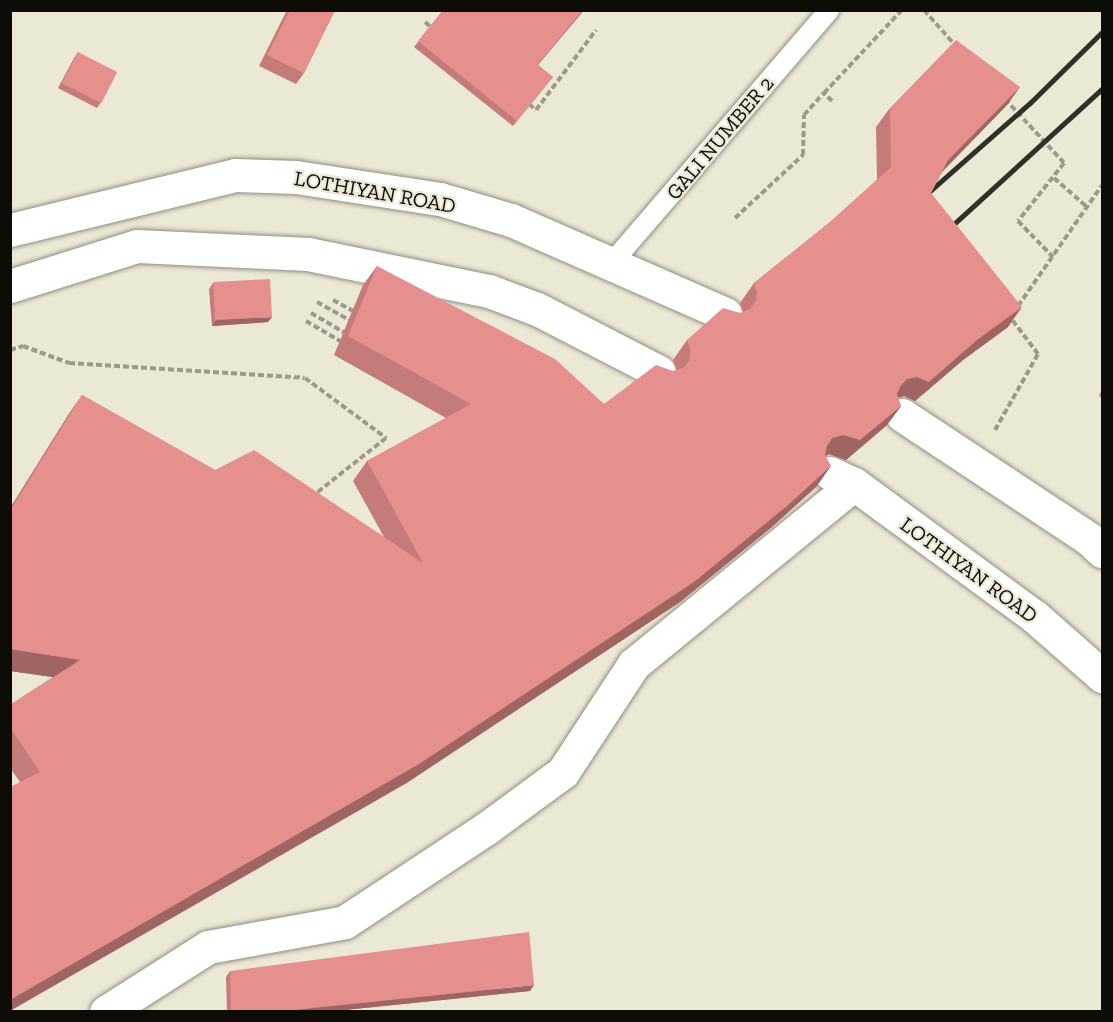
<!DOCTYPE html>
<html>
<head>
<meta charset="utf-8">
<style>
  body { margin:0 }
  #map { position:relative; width:1113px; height:1022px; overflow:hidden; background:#ece8d6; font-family:"Zilla Slab",serif }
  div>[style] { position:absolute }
  .path>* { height:4px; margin-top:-2px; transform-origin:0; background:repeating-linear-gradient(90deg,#9d9a8c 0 6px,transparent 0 9px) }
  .roads { filter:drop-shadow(0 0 2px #928e7e) drop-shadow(0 0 2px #928e7e) }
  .lane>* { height:20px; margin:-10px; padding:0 10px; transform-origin:10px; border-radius:10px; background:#fff }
  .street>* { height:33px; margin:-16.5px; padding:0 16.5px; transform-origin:16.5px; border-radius:16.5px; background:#fff }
  .secondary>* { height:33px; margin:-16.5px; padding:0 16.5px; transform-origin:16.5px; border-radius:16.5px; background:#fff }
  .rail>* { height:4.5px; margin:-2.25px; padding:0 2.25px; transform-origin:2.25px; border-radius:2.25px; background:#313028 }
  .wall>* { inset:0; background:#c57b7a }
  .shaded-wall>* { inset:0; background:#a06463 }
  .building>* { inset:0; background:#e58f8e; transform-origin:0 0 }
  span { translate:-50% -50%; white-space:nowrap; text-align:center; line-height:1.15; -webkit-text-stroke:4.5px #ece8d6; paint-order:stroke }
  .street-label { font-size:21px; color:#0d0c06 }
  .frame { position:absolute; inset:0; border:12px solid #0d0c06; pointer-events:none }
</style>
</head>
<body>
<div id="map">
  <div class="path">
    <div style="left:924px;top:10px;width:47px;rotate:48.5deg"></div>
    <div style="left:425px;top:22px;width:11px;rotate:41deg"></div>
    <div style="left:1005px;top:99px;width:87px;rotate:47.3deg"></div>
    <div style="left:1064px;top:163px;width:74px;rotate:128.4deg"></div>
    <div style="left:1018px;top:221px;width:50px;rotate:45.8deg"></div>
    <div style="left:832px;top:101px;width:11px;rotate:-135deg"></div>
    <div style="left:824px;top:93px;width:114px;rotate:-46.8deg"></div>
    <div style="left:529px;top:104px;width:9px;rotate:41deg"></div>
    <div style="left:536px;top:110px;width:100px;rotate:-53.1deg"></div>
    <div style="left:1054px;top:178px;width:44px;rotate:41.3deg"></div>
    <div style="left:735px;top:218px;width:93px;rotate:-42.8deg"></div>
    <div style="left:803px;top:155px;width:40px;rotate:-88.6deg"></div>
    <div style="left:804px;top:115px;width:30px;rotate:-48deg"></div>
    <div style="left:333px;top:300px;width:25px;rotate:29deg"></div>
    <div style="left:317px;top:302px;width:41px;rotate:29.1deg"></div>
    <div style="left:1018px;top:306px;width:147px;rotate:-55.2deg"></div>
    <div style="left:311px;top:313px;width:42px;rotate:30.3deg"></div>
    <div style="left:306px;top:321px;width:42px;rotate:30.3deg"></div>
    <div style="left:10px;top:350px;width:14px;rotate:-17deg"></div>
    <div style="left:23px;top:346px;width:49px;rotate:20.3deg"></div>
    <div style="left:69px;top:363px;width:236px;rotate:3.6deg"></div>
    <div style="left:305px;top:378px;width:101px;rotate:36.5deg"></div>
    <div style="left:386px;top:438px;width:90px;rotate:141.7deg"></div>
    <div style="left:995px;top:430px;width:87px;rotate:-60.5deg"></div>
    <div style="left:1038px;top:354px;width:46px;rotate:-127.1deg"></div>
  </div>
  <div class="roads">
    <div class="lane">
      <div style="left:610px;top:265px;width:336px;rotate:-49.3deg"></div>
    </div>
    <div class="street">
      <div style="left:106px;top:1012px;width:121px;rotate:-32.5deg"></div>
      <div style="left:208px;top:947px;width:139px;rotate:-10.3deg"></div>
      <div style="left:345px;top:922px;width:170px;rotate:-33.5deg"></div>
      <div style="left:487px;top:828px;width:94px;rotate:-36.4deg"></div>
      <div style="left:563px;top:772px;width:129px;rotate:-56.7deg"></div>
      <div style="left:634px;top:664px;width:284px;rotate:-39.3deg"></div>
    </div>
    <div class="secondary">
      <div style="left:10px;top:230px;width:232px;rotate:-13.7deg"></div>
      <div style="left:235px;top:175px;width:61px;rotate:1.9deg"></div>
      <div style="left:296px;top:177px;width:146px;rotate:8.7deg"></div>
      <div style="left:440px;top:199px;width:74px;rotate:16.5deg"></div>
      <div style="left:511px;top:220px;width:234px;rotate:23.7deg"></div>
      <div style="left:10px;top:286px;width:133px;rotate:-17.5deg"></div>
      <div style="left:137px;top:246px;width:171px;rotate:2.7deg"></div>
      <div style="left:308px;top:254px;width:185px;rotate:11.6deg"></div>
      <div style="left:489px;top:291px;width:51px;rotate:20.6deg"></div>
      <div style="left:537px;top:309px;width:137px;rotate:27.3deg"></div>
      <div style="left:902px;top:415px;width:224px;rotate:33.5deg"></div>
      <div style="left:1089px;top:539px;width:18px;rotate:43deg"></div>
      <div style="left:830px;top:473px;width:26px;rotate:25deg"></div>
      <div style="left:854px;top:484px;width:223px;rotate:36.3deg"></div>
      <div style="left:1034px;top:616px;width:91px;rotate:41.4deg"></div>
    </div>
  </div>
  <div class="rail">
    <div style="left:921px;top:199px;width:145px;rotate:-41.4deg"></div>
    <div style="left:1030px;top:103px;width:101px;rotate:-44.6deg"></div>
    <div style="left:943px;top:234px;width:215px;rotate:-42.4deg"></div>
  </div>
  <div class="wall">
    <div style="clip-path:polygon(287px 10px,335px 10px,304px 73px,296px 84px,259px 66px)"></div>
    <div style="clip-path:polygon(443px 10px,584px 10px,538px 65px,553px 77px,513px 126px,414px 47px)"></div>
    <div style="clip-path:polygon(78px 52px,101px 102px,97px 108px,58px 88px,74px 58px)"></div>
    <div style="clip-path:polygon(1020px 87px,1006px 106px,942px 172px,931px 193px,1008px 327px,963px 360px,915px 401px,904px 396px,898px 398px,901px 406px,887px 425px,846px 460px,829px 454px,826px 456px,817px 486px,773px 526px,680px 602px,405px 784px,20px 782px,10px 768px,10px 705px,53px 677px,10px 671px,10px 508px,68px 415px,82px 395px,215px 470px,384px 537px,353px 481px,367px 461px,446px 418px,334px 355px,363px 285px,377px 266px,604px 404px,677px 370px,673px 360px,687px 340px,743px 312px,740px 303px,754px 283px,829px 223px,877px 180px,876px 127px,890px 108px)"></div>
    <div style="clip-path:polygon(213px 283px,268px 322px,212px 326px,209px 289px)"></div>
    <div style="clip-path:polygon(1102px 389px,1102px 398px,1099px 396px)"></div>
    <div style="clip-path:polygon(230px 971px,530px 991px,335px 1011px,227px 1011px,226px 977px)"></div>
  </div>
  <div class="shaded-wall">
    <div style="clip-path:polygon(583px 10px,584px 10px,533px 70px,537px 65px)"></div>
    <div style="clip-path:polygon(1020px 87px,1006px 106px,934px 180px,948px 160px)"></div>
    <div style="clip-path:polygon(1022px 307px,1008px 327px,963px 360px,915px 401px,904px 396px,893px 399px,901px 385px,907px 379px)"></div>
    <div style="clip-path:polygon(272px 317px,268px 322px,212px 326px,216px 320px)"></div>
    <div style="clip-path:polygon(901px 406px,887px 425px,846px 460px,829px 454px,819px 458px,813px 466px,832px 438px,843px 435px)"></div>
    <div style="clip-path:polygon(831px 466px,817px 486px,773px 526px,680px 602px,405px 784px,10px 1011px,10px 1000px)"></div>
    <div style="clip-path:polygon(10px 649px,80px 660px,66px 679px,10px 671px)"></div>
    <div style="clip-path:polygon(534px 985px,530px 991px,335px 1011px,284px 1011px)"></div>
  </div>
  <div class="building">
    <div style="clip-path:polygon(290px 10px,335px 10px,304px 73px,267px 55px)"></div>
    <div style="clip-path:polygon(443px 10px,583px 10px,537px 65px,553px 77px,517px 121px,418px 41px)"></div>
    <div style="clip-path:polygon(956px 40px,1020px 87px,948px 160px,931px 193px,1022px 307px,977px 340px,929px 382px,917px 377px,907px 379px,901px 385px,897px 394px,901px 406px,860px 440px,843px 435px,832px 438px,827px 446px,825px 455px,831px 466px,787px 506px,694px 582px,419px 764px,10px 1000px,10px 787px,40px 772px,10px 727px,10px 705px,80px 660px,10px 649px,10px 511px,82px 395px,215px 470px,254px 450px,423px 563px,367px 461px,471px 404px,348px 336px,377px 266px,555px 359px,604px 404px,656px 365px,673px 371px,683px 368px,689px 361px,691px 352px,687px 340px,723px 308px,740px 313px,750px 309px,756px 301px,757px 293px,754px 283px,829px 223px,891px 167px,890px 108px)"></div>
    <div style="left:78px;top:52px;width:44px;height:35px;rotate:27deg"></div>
    <div style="left:270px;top:279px;width:38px;height:57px;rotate:87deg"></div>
    <div style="clip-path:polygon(529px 932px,534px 985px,284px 1011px,231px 1011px,230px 971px)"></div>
  </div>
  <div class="street-label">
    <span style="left:720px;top:138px;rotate:-50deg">GALI NUMBER 2</span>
    <span style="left:375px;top:192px;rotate:10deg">LOTHIYAN ROAD</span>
    <span style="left:969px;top:570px;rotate:36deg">LOTHIYAN ROAD</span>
  </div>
  <div class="frame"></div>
</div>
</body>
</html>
